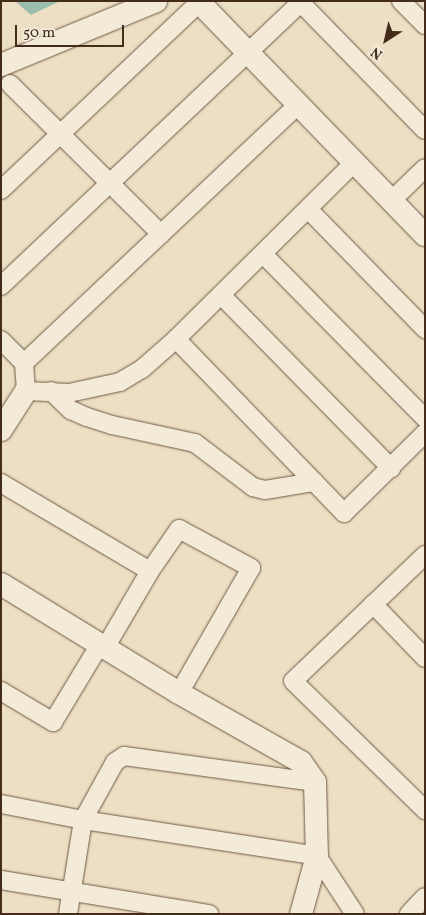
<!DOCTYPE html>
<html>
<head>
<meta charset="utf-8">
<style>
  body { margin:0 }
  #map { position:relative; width:426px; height:915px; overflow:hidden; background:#eddfc3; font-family:Vollkorn,serif }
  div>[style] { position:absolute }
  .water>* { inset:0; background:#9abdae }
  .roads { filter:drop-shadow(0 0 1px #6e5944) drop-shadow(0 0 1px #6e5944) }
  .minor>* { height:18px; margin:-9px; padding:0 9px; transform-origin:9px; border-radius:9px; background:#f3ead8 }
  .tertiary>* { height:22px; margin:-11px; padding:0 11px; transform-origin:11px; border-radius:11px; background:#f3ead8 }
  span { translate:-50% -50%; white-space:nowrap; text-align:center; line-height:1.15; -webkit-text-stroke:4px #f3ead8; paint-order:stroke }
  .frame { position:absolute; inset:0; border:2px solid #442c1a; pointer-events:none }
  .north { position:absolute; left:361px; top:15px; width:50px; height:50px; -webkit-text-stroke:4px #f3ead8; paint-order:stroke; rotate:215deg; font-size:14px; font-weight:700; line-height:20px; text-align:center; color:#442c1a }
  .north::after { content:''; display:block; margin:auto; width:18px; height:22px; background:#442c1a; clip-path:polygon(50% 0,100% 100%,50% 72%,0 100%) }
  .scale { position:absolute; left:15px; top:25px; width:109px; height:22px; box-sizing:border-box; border:2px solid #442c1a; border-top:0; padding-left:6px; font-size:15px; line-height:18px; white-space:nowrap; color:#442c1a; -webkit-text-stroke:4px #f3ead8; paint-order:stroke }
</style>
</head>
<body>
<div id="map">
  <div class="water">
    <div style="clip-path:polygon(15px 1px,60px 1px,31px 15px)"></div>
  </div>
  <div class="roads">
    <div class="minor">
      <div style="left:401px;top:1px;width:34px;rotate:45deg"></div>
      <div style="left:301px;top:3px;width:177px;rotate:45.7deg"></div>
      <div style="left:10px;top:84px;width:213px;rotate:44.8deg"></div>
      <div style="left:1px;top:190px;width:272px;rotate:-43.4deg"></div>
      <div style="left:391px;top:201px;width:47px;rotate:-44.1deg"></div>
      <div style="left:308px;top:209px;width:168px;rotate:45.7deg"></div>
      <div style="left:263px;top:254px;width:231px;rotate:45.4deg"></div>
      <div style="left:1px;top:286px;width:415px;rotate:-43.4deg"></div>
      <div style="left:221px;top:295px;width:243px;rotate:45.5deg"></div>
      <div style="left:176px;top:339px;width:242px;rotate:46deg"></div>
      <div style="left:344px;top:513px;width:114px;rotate:-44.6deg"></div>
      <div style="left:1px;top:340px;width:33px;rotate:45deg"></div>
      <div style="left:24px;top:363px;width:28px;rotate:86deg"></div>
      <div style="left:26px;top:391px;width:43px;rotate:2.7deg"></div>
      <div style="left:69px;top:393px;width:52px;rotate:-12.2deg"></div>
      <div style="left:120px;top:382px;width:26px;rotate:-31deg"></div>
      <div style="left:142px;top:369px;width:45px;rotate:-41.4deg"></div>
      <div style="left:176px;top:339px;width:250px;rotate:-44.7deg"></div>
      <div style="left:24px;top:363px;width:376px;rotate:-43.3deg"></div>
      <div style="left:51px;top:391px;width:28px;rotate:44deg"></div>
      <div style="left:71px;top:410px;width:17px;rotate:24deg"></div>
      <div style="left:87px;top:417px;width:26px;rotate:18deg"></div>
      <div style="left:112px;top:425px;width:85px;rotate:12.2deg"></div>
      <div style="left:195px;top:443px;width:73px;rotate:37.2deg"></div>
      <div style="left:253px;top:487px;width:12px;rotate:14deg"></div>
      <div style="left:265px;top:490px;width:50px;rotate:-9.3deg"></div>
      <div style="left:1px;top:483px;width:173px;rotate:30.6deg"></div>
      <div style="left:425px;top:555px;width:182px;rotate:136.3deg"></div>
      <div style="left:293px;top:681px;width:185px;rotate:44.3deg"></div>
      <div style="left:373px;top:604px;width:75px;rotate:46.1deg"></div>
      <div style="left:105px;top:648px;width:89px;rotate:-59.7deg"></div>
      <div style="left:150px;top:571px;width:51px;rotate:-55.4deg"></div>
      <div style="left:179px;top:529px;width:82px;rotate:28.4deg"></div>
      <div style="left:251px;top:568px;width:144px;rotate:119.9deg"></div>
      <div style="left:1px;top:691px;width:61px;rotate:30.8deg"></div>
      <div style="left:53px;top:722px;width:91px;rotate:-58.9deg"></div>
      <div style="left:1px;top:804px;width:84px;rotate:11deg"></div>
      <div style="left:83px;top:820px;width:237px;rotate:8.7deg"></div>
      <div style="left:317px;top:856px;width:69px;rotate:56.8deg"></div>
      <div style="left:1px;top:880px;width:211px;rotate:9.3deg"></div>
      <div style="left:68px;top:914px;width:95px;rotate:-80.9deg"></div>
      <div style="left:83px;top:820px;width:66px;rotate:-61.1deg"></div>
      <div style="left:115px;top:762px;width:11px;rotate:-34deg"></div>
      <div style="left:124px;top:756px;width:193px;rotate:7.8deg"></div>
      <div style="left:409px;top:914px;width:23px;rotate:-47deg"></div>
    </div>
    <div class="tertiary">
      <div style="left:198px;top:1px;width:326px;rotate:45.9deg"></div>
      <div style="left:1px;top:65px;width:168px;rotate:-22.4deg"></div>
      <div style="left:1px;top:430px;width:46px;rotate:-57.3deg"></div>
      <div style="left:1px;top:584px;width:209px;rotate:31.5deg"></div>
      <div style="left:179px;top:693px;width:140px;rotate:29.5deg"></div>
      <div style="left:301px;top:762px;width:24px;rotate:55deg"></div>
      <div style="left:315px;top:782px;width:74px;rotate:88.5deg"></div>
      <div style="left:317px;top:856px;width:60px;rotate:105.4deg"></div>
    </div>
  </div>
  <div class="frame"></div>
  <div class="north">N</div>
  <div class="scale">50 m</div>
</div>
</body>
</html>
